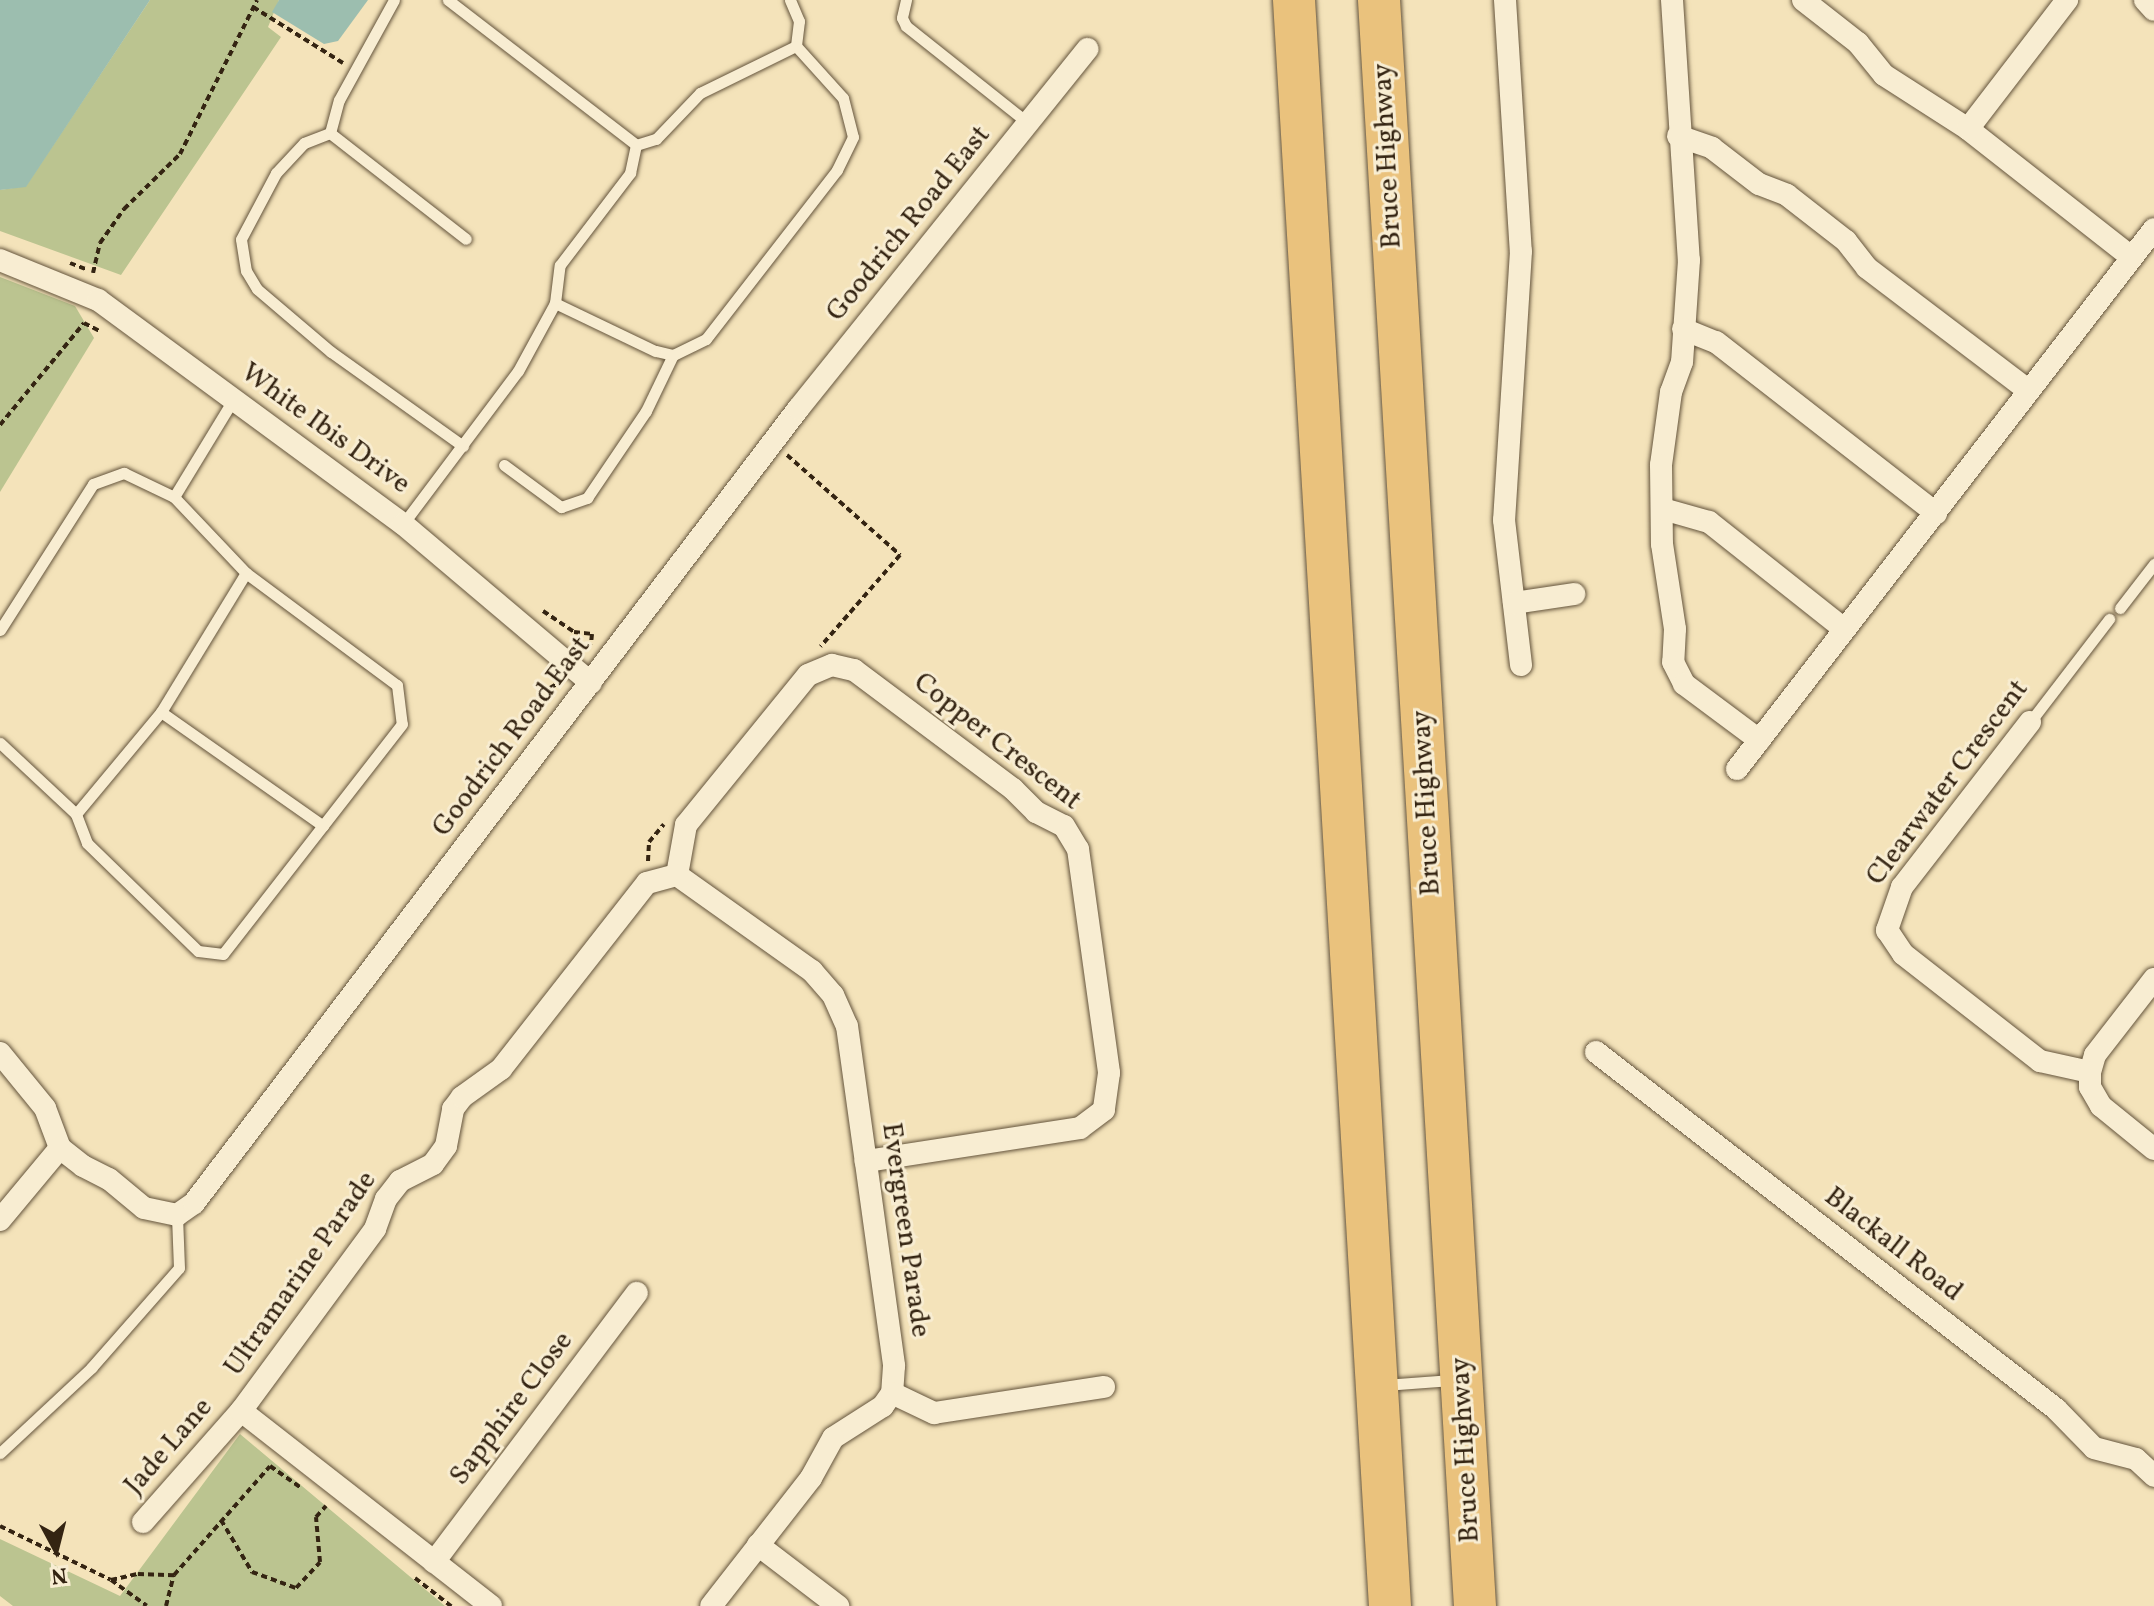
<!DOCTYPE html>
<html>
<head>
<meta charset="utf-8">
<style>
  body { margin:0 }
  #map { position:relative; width:2154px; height:1606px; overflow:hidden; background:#f4e3ba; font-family:Vollkorn,serif }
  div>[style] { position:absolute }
  .green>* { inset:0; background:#bbc490 }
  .water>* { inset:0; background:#9cbeaf }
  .path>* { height:4px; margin-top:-2px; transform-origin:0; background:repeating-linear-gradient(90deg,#342412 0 6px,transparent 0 10px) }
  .roads { filter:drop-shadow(0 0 2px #64543c) drop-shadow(0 0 2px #64543c) }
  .lane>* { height:11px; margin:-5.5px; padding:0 5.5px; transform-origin:5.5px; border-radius:5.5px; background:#f8edd2 }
  .street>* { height:22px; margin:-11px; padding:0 11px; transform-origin:11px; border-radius:11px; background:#f8edd2 }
  .highway>* { height:42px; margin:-21px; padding:0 21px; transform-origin:21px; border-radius:21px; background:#eac27d }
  span { translate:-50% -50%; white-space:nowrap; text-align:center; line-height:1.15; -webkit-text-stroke:6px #f8edd2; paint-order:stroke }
  .street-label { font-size:28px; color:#342412 }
  .north { position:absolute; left:16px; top:1510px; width:80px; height:80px; -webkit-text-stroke:6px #f8edd2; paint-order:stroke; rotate:173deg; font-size:22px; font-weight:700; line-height:32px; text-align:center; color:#342412 }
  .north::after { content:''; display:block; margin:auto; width:28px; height:36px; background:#342412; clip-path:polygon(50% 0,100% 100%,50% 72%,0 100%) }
</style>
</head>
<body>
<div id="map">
  <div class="green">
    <div style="clip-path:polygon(150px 0,279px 0,268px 27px,281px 37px,121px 275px,0 231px,0 190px,26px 186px)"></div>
    <div style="clip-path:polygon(0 277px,75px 306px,94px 338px,0 492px)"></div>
    <div style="clip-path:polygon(240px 1434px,445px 1606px,13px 1606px,0 1596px,0 1539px,120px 1596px)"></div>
  </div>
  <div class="water">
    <div style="clip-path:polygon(0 0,150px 0,26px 187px,0 190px)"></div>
    <div style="clip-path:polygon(279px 0,368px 0,338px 41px,324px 44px,272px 12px)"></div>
  </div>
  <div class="path">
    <div style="left:253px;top:7px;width:106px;rotate:31.9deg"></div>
    <div style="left:70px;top:263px;width:19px;rotate:21deg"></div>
    <div style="left:93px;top:273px;width:31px;rotate:-77deg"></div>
    <div style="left:100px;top:243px;width:42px;rotate:-54.8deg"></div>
    <div style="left:124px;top:209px;width:78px;rotate:-44.5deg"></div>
    <div style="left:180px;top:154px;width:172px;rotate:-63.4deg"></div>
    <div style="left:0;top:425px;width:132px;rotate:-50.5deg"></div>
    <div style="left:84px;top:323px;width:18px;rotate:27deg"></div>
    <div style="left:787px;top:455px;width:151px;rotate:41.5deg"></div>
    <div style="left:900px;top:555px;width:121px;rotate:131deg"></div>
    <div style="left:543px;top:611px;width:37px;rotate:34deg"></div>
    <div style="left:574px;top:632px;width:18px;rotate:6deg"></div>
    <div style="left:592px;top:634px;width:10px;rotate:96deg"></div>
    <div style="left:549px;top:699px;width:11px;rotate:-85deg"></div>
    <div style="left:550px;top:688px;width:12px;rotate:-31deg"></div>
    <div style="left:648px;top:861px;width:19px;rotate:-87deg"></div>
    <div style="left:649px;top:842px;width:23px;rotate:-50deg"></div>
    <div style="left:270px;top:1466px;width:38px;rotate:35deg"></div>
    <div style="left:221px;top:1520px;width:61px;rotate:59.2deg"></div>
    <div style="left:252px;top:1572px;width:47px;rotate:20deg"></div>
    <div style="left:296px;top:1588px;width:35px;rotate:-47deg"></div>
    <div style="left:320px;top:1562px;width:45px;rotate:-95.1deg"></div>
    <div style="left:316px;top:1517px;width:15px;rotate:-48deg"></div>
    <div style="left:0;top:1526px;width:123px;rotate:25.9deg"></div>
    <div style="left:111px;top:1580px;width:44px;rotate:35.8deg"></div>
    <div style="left:415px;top:1578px;width:46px;rotate:37.9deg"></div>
    <div style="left:111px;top:1580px;width:28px;rotate:-13deg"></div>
    <div style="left:138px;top:1574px;width:36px;rotate:2deg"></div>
    <div style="left:166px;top:1606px;width:32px;rotate:-76deg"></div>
    <div style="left:174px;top:1575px;width:145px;rotate:-48.6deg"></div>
  </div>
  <div class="roads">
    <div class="lane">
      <div style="left:448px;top:0;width:237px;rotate:37.6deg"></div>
      <div style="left:790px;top:0;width:23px;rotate:67deg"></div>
      <div style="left:799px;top:21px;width:25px;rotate:97deg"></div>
      <div style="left:906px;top:0;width:18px;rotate:103deg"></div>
      <div style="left:902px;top:18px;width:9px;rotate:63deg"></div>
      <div style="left:906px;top:26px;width:156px;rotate:38.5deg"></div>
      <div style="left:330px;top:133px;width:34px;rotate:-75deg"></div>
      <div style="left:339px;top:100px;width:114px;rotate:-61.2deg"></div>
      <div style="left:463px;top:446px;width:162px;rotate:-144.5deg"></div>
      <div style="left:331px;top:352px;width:97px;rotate:-139.6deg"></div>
      <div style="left:257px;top:289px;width:21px;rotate:-121deg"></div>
      <div style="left:246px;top:271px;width:32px;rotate:-99deg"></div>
      <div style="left:241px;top:239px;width:75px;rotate:-62.1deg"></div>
      <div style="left:276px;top:173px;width:41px;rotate:-47deg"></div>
      <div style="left:304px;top:143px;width:28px;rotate:-21deg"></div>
      <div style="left:330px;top:133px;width:172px;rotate:37.9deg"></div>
      <div style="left:504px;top:465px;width:71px;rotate:36.4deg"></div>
      <div style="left:561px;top:507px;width:28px;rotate:-19deg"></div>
      <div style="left:587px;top:498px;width:105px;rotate:-55.9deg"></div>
      <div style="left:646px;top:411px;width:62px;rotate:-64.3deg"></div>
      <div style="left:174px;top:497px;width:114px;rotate:-58.7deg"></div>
      <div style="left:403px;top:524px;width:191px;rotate:-53.1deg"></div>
      <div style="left:518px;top:371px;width:77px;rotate:-61.4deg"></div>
      <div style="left:555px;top:303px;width:38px;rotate:-83deg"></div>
      <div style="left:560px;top:265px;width:116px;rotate:-52.7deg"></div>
      <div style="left:630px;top:173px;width:29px;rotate:-78deg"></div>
      <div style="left:636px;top:145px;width:21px;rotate:-17deg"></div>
      <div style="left:656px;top:139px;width:64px;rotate:-46.3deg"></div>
      <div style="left:700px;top:93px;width:107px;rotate:-26.1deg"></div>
      <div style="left:796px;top:46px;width:70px;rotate:47.9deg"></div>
      <div style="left:843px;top:98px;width:40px;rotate:75.6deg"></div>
      <div style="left:853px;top:137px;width:37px;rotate:116deg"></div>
      <div style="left:837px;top:170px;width:214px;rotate:127.8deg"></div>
      <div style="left:706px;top:339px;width:37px;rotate:154deg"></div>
      <div style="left:673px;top:355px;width:18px;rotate:-167deg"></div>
      <div style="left:655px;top:351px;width:111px;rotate:-154.4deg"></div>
      <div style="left:2120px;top:608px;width:56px;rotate:-52.3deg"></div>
      <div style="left:0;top:630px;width:173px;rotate:-57.5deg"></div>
      <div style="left:93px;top:484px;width:33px;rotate:-20deg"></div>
      <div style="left:124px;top:473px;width:55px;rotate:25.6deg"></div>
      <div style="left:174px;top:497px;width:105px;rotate:46.5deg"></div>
      <div style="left:246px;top:573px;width:188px;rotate:36.6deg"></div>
      <div style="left:397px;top:685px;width:39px;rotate:83deg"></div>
      <div style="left:402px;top:724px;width:291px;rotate:127.9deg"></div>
      <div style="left:223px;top:954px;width:25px;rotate:-173deg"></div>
      <div style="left:198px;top:951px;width:155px;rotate:-135.8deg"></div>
      <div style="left:87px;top:843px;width:31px;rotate:-111deg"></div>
      <div style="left:76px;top:814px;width:104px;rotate:-136.9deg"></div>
      <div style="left:161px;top:712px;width:198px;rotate:35.1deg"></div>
      <div style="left:2030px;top:722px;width:130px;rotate:-52.5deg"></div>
      <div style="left:76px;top:814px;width:133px;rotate:-50.2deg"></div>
      <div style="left:161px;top:712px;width:163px;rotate:-58.6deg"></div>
      <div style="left:1383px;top:1385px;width:70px;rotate:-4.1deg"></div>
      <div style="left:0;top:1453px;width:125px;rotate:-43deg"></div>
      <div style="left:91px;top:1368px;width:133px;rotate:-48.7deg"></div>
      <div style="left:179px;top:1268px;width:53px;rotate:-92.2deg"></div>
    </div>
    <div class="street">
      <div style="left:1505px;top:0;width:252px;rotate:86.4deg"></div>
      <div style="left:1521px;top:251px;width:270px;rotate:93.6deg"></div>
      <div style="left:1504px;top:520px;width:146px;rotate:83.3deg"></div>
      <div style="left:1672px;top:0;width:261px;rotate:86.3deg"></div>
      <div style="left:1689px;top:260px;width:102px;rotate:93.9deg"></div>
      <div style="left:1682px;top:362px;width:32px;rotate:110deg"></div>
      <div style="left:1671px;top:392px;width:74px;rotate:97.8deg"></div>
      <div style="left:1661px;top:465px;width:79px;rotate:89.3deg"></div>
      <div style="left:1662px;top:544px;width:86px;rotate:81.3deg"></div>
      <div style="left:1675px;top:629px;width:33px;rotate:93deg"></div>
      <div style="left:1673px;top:662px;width:25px;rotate:63deg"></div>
      <div style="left:1684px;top:684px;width:94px;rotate:36.7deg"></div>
      <div style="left:1803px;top:0;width:70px;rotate:38deg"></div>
      <div style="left:1858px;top:43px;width:41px;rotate:50.9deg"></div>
      <div style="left:1884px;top:75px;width:100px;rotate:32.7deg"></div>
      <div style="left:1968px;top:129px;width:207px;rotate:38.1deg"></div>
      <div style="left:2145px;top:0;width:13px;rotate:48deg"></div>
      <div style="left:1968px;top:129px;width:163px;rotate:-52.5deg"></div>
      <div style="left:1678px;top:136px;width:36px;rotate:19deg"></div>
      <div style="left:1712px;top:148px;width:59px;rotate:37.5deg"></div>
      <div style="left:1759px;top:184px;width:30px;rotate:21deg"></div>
      <div style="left:1787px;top:195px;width:75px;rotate:37.9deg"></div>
      <div style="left:1846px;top:241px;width:34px;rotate:52deg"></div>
      <div style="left:1867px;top:268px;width:203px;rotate:37.2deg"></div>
      <div style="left:0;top:260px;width:106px;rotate:22.2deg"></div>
      <div style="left:98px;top:300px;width:378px;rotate:36.3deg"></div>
      <div style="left:403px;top:524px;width:246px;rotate:40.2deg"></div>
      <div style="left:1683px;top:329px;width:35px;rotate:22deg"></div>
      <div style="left:1716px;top:342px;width:279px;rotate:37.9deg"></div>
      <div style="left:1663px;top:509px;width:48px;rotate:15.8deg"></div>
      <div style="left:1709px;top:522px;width:172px;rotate:38.4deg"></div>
      <div style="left:1514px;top:603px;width:61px;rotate:-8.5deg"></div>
      <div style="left:2030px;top:722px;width:209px;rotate:127.8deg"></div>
      <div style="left:1902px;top:887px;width:46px;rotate:109.2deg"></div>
      <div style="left:1887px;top:930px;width:29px;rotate:56deg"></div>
      <div style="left:1903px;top:954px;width:174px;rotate:38deg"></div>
      <div style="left:2040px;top:1061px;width:51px;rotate:12.4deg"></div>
      <div style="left:1737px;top:769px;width:682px;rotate:-52.32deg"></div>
      <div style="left:677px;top:875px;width:51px;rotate:-79.8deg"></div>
      <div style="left:686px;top:825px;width:193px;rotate:-50.9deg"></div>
      <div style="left:808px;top:675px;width:26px;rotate:-23deg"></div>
      <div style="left:832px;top:665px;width:23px;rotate:13deg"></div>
      <div style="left:854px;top:670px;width:199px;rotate:36.8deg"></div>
      <div style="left:1013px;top:789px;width:33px;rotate:45deg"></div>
      <div style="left:1036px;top:812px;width:31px;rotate:27deg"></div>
      <div style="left:1064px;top:826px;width:27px;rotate:59deg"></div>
      <div style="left:1078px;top:849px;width:226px;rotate:82.1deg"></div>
      <div style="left:1109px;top:1073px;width:37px;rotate:98deg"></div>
      <div style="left:1104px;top:1110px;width:30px;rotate:143deg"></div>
      <div style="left:1080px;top:1128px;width:217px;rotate:171.2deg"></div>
      <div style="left:677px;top:875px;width:166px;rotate:35.4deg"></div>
      <div style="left:812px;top:971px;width:32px;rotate:49deg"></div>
      <div style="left:833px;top:995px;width:34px;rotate:66deg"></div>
      <div style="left:847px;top:1026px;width:343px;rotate:82.1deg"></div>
      <div style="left:894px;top:1366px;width:27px;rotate:94deg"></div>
      <div style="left:892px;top:1393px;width:16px;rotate:125deg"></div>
      <div style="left:883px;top:1406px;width:59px;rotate:147.4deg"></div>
      <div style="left:833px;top:1438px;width:46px;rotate:118.8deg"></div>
      <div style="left:811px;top:1478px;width:162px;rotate:128deg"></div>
      <div style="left:2154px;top:979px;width:96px;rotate:127.8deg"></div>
      <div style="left:2095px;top:1055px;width:18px;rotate:106deg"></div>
      <div style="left:2090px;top:1072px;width:15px;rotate:90deg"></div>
      <div style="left:2090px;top:1087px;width:22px;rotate:60deg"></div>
      <div style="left:2101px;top:1106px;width:68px;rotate:39.1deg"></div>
      <div style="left:1596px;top:1052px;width:582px;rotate:37.81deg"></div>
      <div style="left:2056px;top:1409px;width:54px;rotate:45.7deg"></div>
      <div style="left:2094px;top:1448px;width:43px;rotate:14.7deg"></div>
      <div style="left:2136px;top:1459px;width:25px;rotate:43deg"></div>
      <div style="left:0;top:1053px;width:71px;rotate:50.7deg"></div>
      <div style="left:45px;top:1108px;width:43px;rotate:69.4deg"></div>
      <div style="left:60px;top:1148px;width:29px;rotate:38deg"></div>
      <div style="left:83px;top:1166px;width:29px;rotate:27deg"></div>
      <div style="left:109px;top:1179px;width:45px;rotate:39.6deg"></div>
      <div style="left:144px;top:1208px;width:34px;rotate:12deg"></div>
      <div style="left:177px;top:1215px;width:21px;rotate:-35deg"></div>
      <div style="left:194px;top:1203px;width:998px;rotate:-52.74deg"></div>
      <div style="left:798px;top:409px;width:462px;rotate:-51.2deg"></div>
      <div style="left:0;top:1220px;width:94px;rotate:-50.2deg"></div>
      <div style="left:892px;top:1393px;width:47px;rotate:25.5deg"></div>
      <div style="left:934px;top:1413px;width:172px;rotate:-8.7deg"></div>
      <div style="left:143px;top:1522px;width:148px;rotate:-48.6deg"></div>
      <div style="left:758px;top:1545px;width:101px;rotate:37.3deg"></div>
      <div style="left:434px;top:1562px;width:337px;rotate:-53deg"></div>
      <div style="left:491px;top:1606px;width:317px;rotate:-142deg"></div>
      <div style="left:241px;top:1411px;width:226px;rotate:-53.6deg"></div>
      <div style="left:375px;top:1229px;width:32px;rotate:-70deg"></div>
      <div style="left:386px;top:1199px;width:23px;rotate:-52deg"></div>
      <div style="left:400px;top:1181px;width:37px;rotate:-27deg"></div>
      <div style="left:433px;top:1164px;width:22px;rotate:-54deg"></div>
      <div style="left:446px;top:1146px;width:38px;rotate:-79deg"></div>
      <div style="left:453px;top:1109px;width:15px;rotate:-53deg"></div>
      <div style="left:462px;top:1097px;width:48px;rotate:-35.7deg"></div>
      <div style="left:501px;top:1069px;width:236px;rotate:-51.9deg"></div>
      <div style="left:647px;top:883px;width:31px;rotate:-15deg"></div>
    </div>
    <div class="highway">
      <div style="left:1294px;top:0;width:1609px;rotate:86.58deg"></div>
      <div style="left:1379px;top:0;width:1609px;rotate:86.58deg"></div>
    </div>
  </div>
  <div class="street-label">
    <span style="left:1388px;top:156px;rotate:-93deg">Bruce Highway</span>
    <span style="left:909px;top:224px;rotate:-51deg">Goodrich Road East</span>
    <span style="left:325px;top:429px;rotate:36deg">White Ibis Drive</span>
    <span style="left:512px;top:737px;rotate:-53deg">Goodrich Road East</span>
    <span style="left:997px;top:742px;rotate:38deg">Copper Crescent</span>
    <span style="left:1948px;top:783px;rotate:-53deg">Clearwater Crescent</span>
    <span style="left:1427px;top:803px;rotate:-93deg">Bruce Highway</span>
    <span style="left:905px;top:1230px;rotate:82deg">Evergreen Parade</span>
    <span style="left:1893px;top:1245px;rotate:38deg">Blackall Road</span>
    <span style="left:301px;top:1274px;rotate:-55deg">Ultramarine Parade</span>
    <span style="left:512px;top:1409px;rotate:-53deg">Sapphire Close</span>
    <span style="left:169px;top:1447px;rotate:-49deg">Jade Lane</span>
    <span style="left:1466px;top:1450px;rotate:-93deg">Bruce Highway</span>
  </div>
  <div class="north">N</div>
</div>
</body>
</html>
